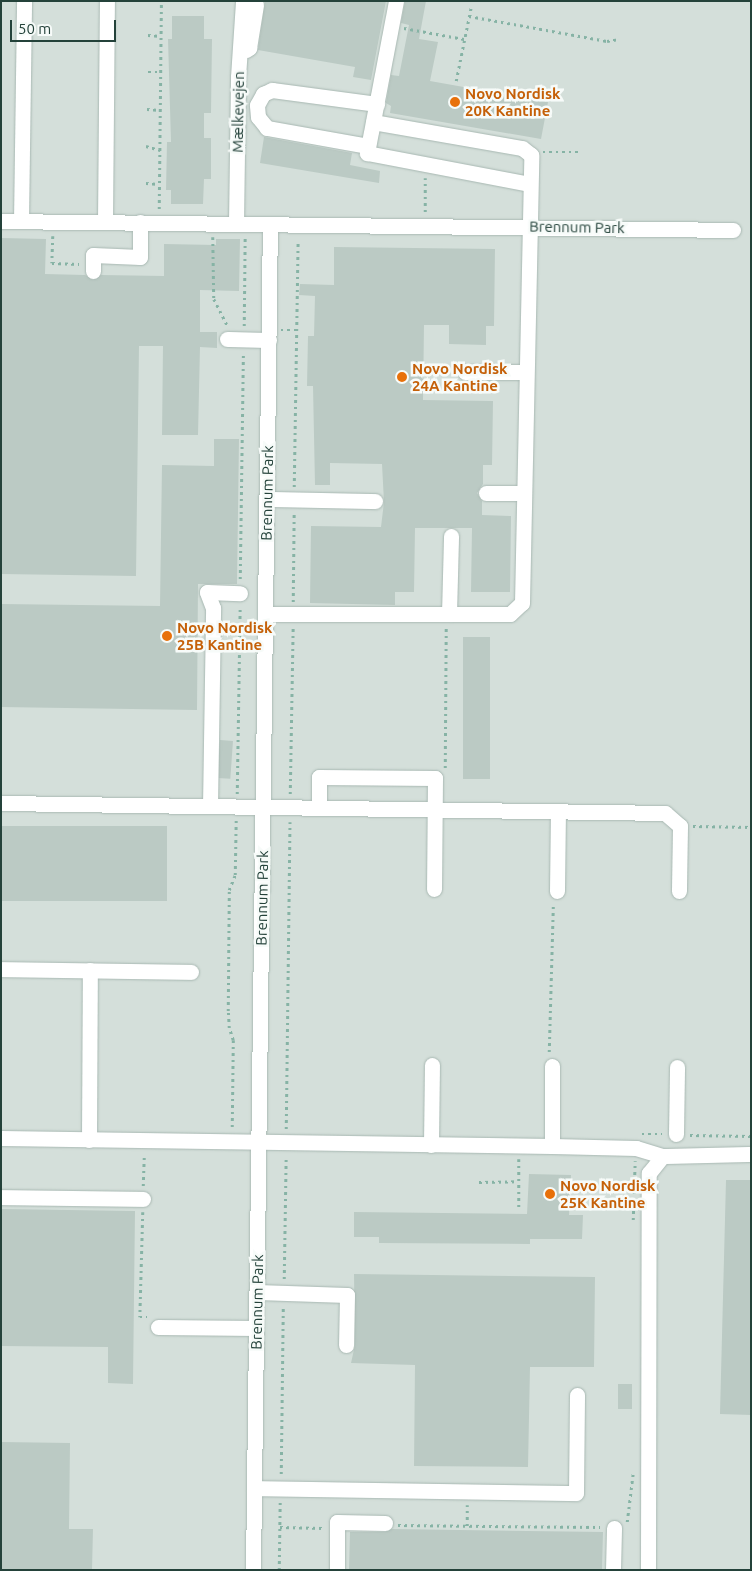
<!DOCTYPE html>
<html>
<head>
<meta charset="utf-8">
<style>
  body { margin:0 }
  #map { position:relative; width:752px; height:1571px; overflow:hidden; background:#e6efeb; font-family:Ubuntu,sans-serif }
  div>[style] { position:absolute }
  .built>* { inset:0; background:#d4dfda; transform-origin:0 0 }
  .building>* { inset:0; background:#bbcac4; transform-origin:0 0 }
  .path>* { height:2.5px; margin-top:-1.25px; transform-origin:0; background:repeating-linear-gradient(90deg,#86b3a5 0 2.5px,transparent 0 6.5px) }
  .roads { filter:drop-shadow(0 0 1px #a8b8b2) drop-shadow(0 0 1px #a8b8b2) }
  .minor>* { height:15px; margin:-7.5px; padding:0 7.5px; transform-origin:7.5px; border-radius:7.5px; background:#fff }
  .dots>* { width:14px; height:14px; translate:-50% -50%; box-sizing:border-box; border:2px solid #f7fbf9; border-radius:50% }
  span { translate:-50% -50%; white-space:nowrap; text-align:center; line-height:1.15; -webkit-text-stroke:5px #f7fbf9; paint-order:stroke }
  .food-label { font-size:15px; color:#c56008; font-weight:700 }
  .left { translate:0 -50%; text-align:left }
  .street-label { font-size:15px; color:#24423a }
  .frame { position:absolute; inset:0; border:2px solid #24423a; pointer-events:none }
  .scale { position:absolute; left:10px; top:20px; width:106px; height:22px; box-sizing:border-box; border:2px solid #24423a; border-top:0; padding-left:6px; font-size:15px; line-height:18px; white-space:nowrap; color:#24423a; -webkit-text-stroke:4px #f7fbf9; paint-order:stroke }
</style>
</head>
<body>
<div id="map">
  <div class="built">
    <div style="left:1px;top:1px;width:750px;height:1569px"></div>
  </div>
  <div class="building">
    <div style="clip-path:polygon(265px 1px,386px 1px,371px 80px,353px 77px,355px 67px,258px 50px)"></div>
    <div style="clip-path:polygon(405px 1px,426px 1px,419px 39px,438px 42px,430px 81px,548px 102px,541px 139px,390px 113px,391px 106px,386px 103px,391px 75px,399px 76px,409px 25px,401px 23px)"></div>
    <div style="clip-path:polygon(172px 16px,204px 16px,204px 39px,212px 39px,211px 113px,204px 113px,204px 138px,211px 138px,211px 179px,204px 179px,203px 204px,171px 204px,171px 190px,166px 190px,167px 142px,171px 142px,168px 39px,172px 39px)"></div>
    <div style="clip-path:polygon(264px 137px,352px 153px,350px 165px,380px 171px,379px 183px,260px 163px)"></div>
    <div style="clip-path:polygon(1px 238px,46px 239px,45px 274px,85px 275px,93px 280px,101px 275px,164px 276px,164px 244px,216px 245px,216px 239px,240px 239px,239px 291px,200px 290px,200px 332px,217px 332px,217px 348px,200px 347px,198px 435px,162px 435px,163px 346px,139px 346px,136px 576px,1px 574px)"></div>
    <div style="clip-path:polygon(334px 247px,495px 249px,494px 326px,486px 326px,486px 345px,449px 344px,449px 325px,424px 325px,423px 400px,493px 401px,492px 465px,483px 465px,483px 484px,477px 493px,482px 501px,482px 515px,511px 516px,510px 592px,471px 592px,472px 528px,415px 528px,414px 592px,395px 592px,395px 605px,310px 603px,311px 526px,381px 527px,384px 502px,382px 464px,330px 463px,330px 485px,315px 485px,313px 386px,307px 386px,308px 336px,314px 336px,315px 296px,299px 295px,300px 284px,334px 285px)"></div>
    <div style="clip-path:polygon(214px 439px,239px 439px,237px 584px,198px 584px,197px 710px,1px 707px,1px 604px,160px 606px,162px 465px,214px 466px)"></div>
    <div style="left:463px;top:637px;width:27px;height:142px"></div>
    <div style="left:220px;top:740px;width:13px;height:38px;rotate:4deg"></div>
    <div style="left:1px;top:826px;width:166px;height:75px"></div>
    <div style="clip-path:polygon(529px 1174px,571px 1175px,569px 1215px,583px 1215px,582px 1239px,530px 1239px,530px 1244px,379px 1243px,379px 1237px,354px 1237px,354px 1212px,527px 1214px)"></div>
    <div style="clip-path:polygon(726px 1180px,751px 1180px,751px 1415px,720px 1414px)"></div>
    <div style="clip-path:polygon(1px 1209px,135px 1211px,133px 1384px,108px 1383px,108px 1347px,1px 1346px)"></div>
    <div style="clip-path:polygon(354px 1274px,595px 1277px,594px 1367px,530px 1367px,528px 1467px,414px 1466px,415px 1365px,351px 1363px,355px 1345px)"></div>
    <div style="left:618px;top:1384px;width:14px;height:25px"></div>
    <div style="clip-path:polygon(1px 1442px,70px 1443px,69px 1529px,93px 1529px,92px 1570px,1px 1570px)"></div>
    <div style="clip-path:polygon(391px 1529px,603px 1532px,602px 1570px,349px 1570px,350px 1532px,385px 1532px)"></div>
  </div>
  <div class="path">
    <div style="left:469px;top:16px;width:140px;rotate:10.3deg"></div>
    <div style="left:607px;top:41px;width:12px;rotate:-9deg"></div>
    <div style="left:404px;top:28px;width:61px;rotate:10.4deg"></div>
    <div style="left:148px;top:35px;width:13px;rotate:4deg"></div>
    <div style="left:148px;top:72px;width:13px"></div>
    <div style="left:456px;top:81px;width:76px;rotate:-78.5deg"></div>
    <div style="left:147px;top:109px;width:13px;rotate:4deg"></div>
    <div style="left:146px;top:146px;width:15px;rotate:16deg"></div>
    <div style="left:543px;top:152px;width:36px"></div>
    <div style="left:146px;top:183px;width:13px;rotate:4deg"></div>
    <div style="left:159px;top:209px;width:208px;rotate:-89.4deg"></div>
    <div style="left:425px;top:212px;width:34px;rotate:-90deg"></div>
    <div style="left:53px;top:236px;width:27px;rotate:92deg"></div>
    <div style="left:52px;top:263px;width:27px;rotate:2deg"></div>
    <div style="left:213px;top:237px;width:62px;rotate:89.1deg"></div>
    <div style="left:214px;top:299px;width:30px;rotate:63deg"></div>
    <div style="left:244px;top:326px;width:89px;rotate:-89.4deg"></div>
    <div style="left:281px;top:330px;width:16px"></div>
    <div style="left:294px;top:487px;width:247px;rotate:-89.1deg"></div>
    <div style="left:240px;top:579px;width:225px;rotate:-89.2deg"></div>
    <div style="left:293px;top:602px;width:90px;rotate:-89.4deg"></div>
    <div style="left:445px;top:768px;width:140px;rotate:-89.6deg"></div>
    <div style="left:237px;top:794px;width:187px;rotate:-89.1deg"></div>
    <div style="left:290px;top:794px;width:167px;rotate:-89deg"></div>
    <div style="left:693px;top:826px;width:58px;rotate:1deg"></div>
    <div style="left:549px;top:1052px;width:147px;rotate:-88.4deg"></div>
    <div style="left:232px;top:1127px;width:87px;rotate:-89.3deg"></div>
    <div style="left:233px;top:1040px;width:13px;rotate:-108deg"></div>
    <div style="left:229px;top:1028px;width:17px;rotate:-93deg"></div>
    <div style="left:228px;top:1011px;width:121px;rotate:-89.5deg"></div>
    <div style="left:229px;top:890px;width:16px;rotate:-68deg"></div>
    <div style="left:235px;top:875px;width:56px;rotate:-89deg"></div>
    <div style="left:286px;top:1129px;width:307px;rotate:-89.3deg"></div>
    <div style="left:642px;top:1134px;width:20px"></div>
    <div style="left:690px;top:1135px;width:61px;rotate:0.9deg"></div>
    <div style="left:519px;top:1159px;width:51px;rotate:90deg"></div>
    <div style="left:479px;top:1182px;width:39px;rotate:-1deg"></div>
    <div style="left:143px;top:1186px;width:32px;rotate:-88deg"></div>
    <div style="left:143px;top:1212px;width:105px;rotate:91.6deg"></div>
    <div style="left:140px;top:1317px;width:7px"></div>
    <div style="left:633px;top:1220px;width:59px;rotate:-88.1deg"></div>
    <div style="left:284px;top:1279px;width:122px;rotate:-89.1deg"></div>
    <div style="left:281px;top:1474px;width:167px;rotate:-89.3deg"></div>
    <div style="left:627px;top:1522px;width:49px;rotate:-83deg"></div>
    <div style="left:398px;top:1525px;width:202px;rotate:0.6deg"></div>
    <div style="left:467px;top:1526px;width:21px;rotate:-90deg"></div>
    <div style="left:280px;top:1527px;width:43px;rotate:1.3deg"></div>
    <div style="left:279px;top:1570px;width:68px;rotate:-89.2deg"></div>
    <div style="left:463px;top:1570px;width:1px;rotate:-90deg"></div>
  </div>
  <div class="roads">
    <div class="minor">
      <div style="left:396px;top:1px;width:155px;rotate:100.8deg"></div>
      <div style="left:367px;top:153px;width:165px;rotate:10.8deg"></div>
      <div style="left:246px;top:50px;width:4px;rotate:-34deg"></div>
      <div style="left:249px;top:48px;width:44px;rotate:-80.8deg"></div>
      <div style="left:368px;top:146px;width:103px;rotate:-169.9deg"></div>
      <div style="left:267px;top:128px;width:14px;rotate:-129deg"></div>
      <div style="left:258px;top:117px;width:12px;rotate:-95deg"></div>
      <div style="left:257px;top:105px;width:13px;rotate:-61deg"></div>
      <div style="left:263px;top:94px;width:10px;rotate:-24deg"></div>
      <div style="left:272px;top:90px;width:106px;rotate:7.6deg"></div>
      <div style="left:1px;top:221px;width:732px;rotate:0.7deg"></div>
      <div style="left:21px;top:221px;width:220px;rotate:-89.2deg"></div>
      <div style="left:105px;top:222px;width:221px;rotate:-89.5deg"></div>
      <div style="left:236px;top:224px;width:147px;rotate:-89.2deg"></div>
      <div style="left:238px;top:77px;width:76px;rotate:-86.2deg"></div>
      <div style="left:93px;top:271px;width:16px;rotate:-90deg"></div>
      <div style="left:93px;top:255px;width:47px;rotate:2.4deg"></div>
      <div style="left:140px;top:257px;width:35px;rotate:-90deg"></div>
      <div style="left:227px;top:339px;width:42px;rotate:1.4deg"></div>
      <div style="left:465px;top:372px;width:61px"></div>
      <div style="left:486px;top:493px;width:38px"></div>
      <div style="left:267px;top:499px;width:108px;rotate:1.1deg"></div>
      <div style="left:266px;top:614px;width:244px"></div>
      <div style="left:510px;top:614px;width:16px;rotate:-43deg"></div>
      <div style="left:522px;top:603px;width:448px;rotate:-88.8deg"></div>
      <div style="left:531px;top:155px;width:11px;rotate:-142deg"></div>
      <div style="left:522px;top:148px;width:151px;rotate:-170.1deg"></div>
      <div style="left:449px;top:614px;width:78px;rotate:-88.5deg"></div>
      <div style="left:1px;top:803px;width:664px;rotate:0.86deg"></div>
      <div style="left:665px;top:813px;width:20px;rotate:41deg"></div>
      <div style="left:680px;top:826px;width:65px;rotate:90.9deg"></div>
      <div style="left:210px;top:806px;width:198px;rotate:-89.1deg"></div>
      <div style="left:213px;top:608px;width:17px;rotate:-111deg"></div>
      <div style="left:207px;top:592px;width:33px;rotate:2deg"></div>
      <div style="left:319px;top:807px;width:30px;rotate:-90deg"></div>
      <div style="left:319px;top:777px;width:116px;rotate:0.5deg"></div>
      <div style="left:435px;top:778px;width:111px;rotate:90.5deg"></div>
      <div style="left:557px;top:891px;width:80px;rotate:-89.3deg"></div>
      <div style="left:1px;top:969px;width:190px;rotate:0.9deg"></div>
      <div style="left:676px;top:1134px;width:67px;rotate:-89.1deg"></div>
      <div style="left:1px;top:1138px;width:551px;rotate:0.83deg"></div>
      <div style="left:552px;top:1146px;width:84px;rotate:1.4deg"></div>
      <div style="left:636px;top:1148px;width:28px;rotate:17deg"></div>
      <div style="left:89px;top:1140px;width:170px;rotate:-89.7deg"></div>
      <div style="left:431px;top:1145px;width:80px;rotate:-89.3deg"></div>
      <div style="left:552px;top:1146px;width:80px;rotate:-90deg"></div>
      <div style="left:1px;top:1197px;width:142px;rotate:0.8deg"></div>
      <div style="left:257px;top:1292px;width:90px;rotate:1.9deg"></div>
      <div style="left:347px;top:1295px;width:50px;rotate:91.1deg"></div>
      <div style="left:158px;top:1327px;width:98px;rotate:0.6deg"></div>
      <div style="left:254px;top:1488px;width:322px;rotate:0.9deg"></div>
      <div style="left:576px;top:1493px;width:98px;rotate:-89.4deg"></div>
      <div style="left:253px;top:1570px;width:1345px;rotate:-89.28deg"></div>
      <div style="left:337px;top:1570px;width:48px;rotate:-90deg"></div>
      <div style="left:337px;top:1522px;width:48px;rotate:1.2deg"></div>
      <div style="left:613px;top:1570px;width:42px;rotate:-88.6deg"></div>
      <div style="left:648px;top:1570px;width:397px;rotate:-89.9deg"></div>
      <div style="left:649px;top:1173px;width:22px;rotate:-51deg"></div>
      <div style="left:663px;top:1156px;width:88px;rotate:-1.3deg"></div>
    </div>
  </div>
  <div class="dots">
    <div style="left:455px;top:102px;background:#e8710a"></div>
    <div style="left:402px;top:377px;background:#e8710a"></div>
    <div style="left:167px;top:636px;background:#e8710a"></div>
    <div style="left:550px;top:1194px;background:#e8710a"></div>
  </div>
  <div class="food-label">
    <span class="left" style="left:465px;top:102px">Novo Nordisk<br>20K Kantine</span>
    <span class="left" style="left:412px;top:377px">Novo Nordisk<br>24A Kantine</span>
    <span class="left" style="left:177px;top:636px">Novo Nordisk<br>25B Kantine</span>
    <span class="left" style="left:560px;top:1194px">Novo Nordisk<br>25K Kantine</span>
  </div>
  <div class="street-label">
    <span style="left:238px;top:112px;rotate:-89deg">Mælkevejen</span>
    <span style="left:577px;top:227px;rotate:1deg">Brennum Park</span>
    <span style="left:267px;top:493px;rotate:-89deg">Brennum Park</span>
    <span style="left:262px;top:898px;rotate:-89deg">Brennum Park</span>
    <span style="left:257px;top:1302px;rotate:-89deg">Brennum Park</span>
  </div>
  <div class="frame"></div>
  <div class="scale">50 m</div>
</div>
</body>
</html>
